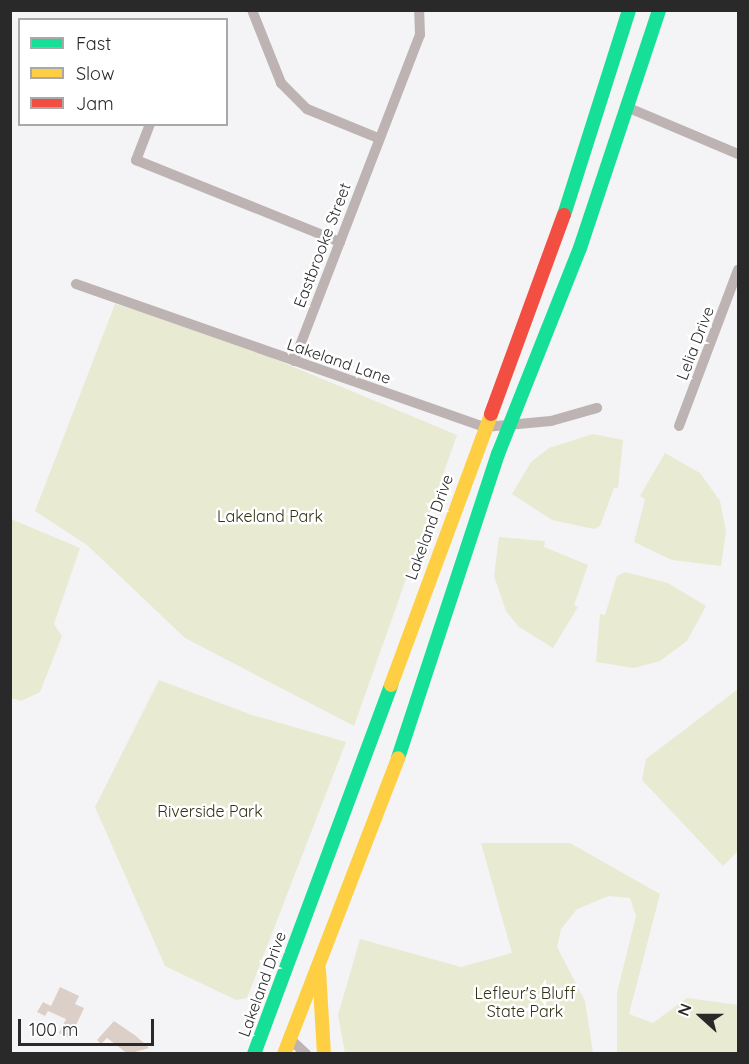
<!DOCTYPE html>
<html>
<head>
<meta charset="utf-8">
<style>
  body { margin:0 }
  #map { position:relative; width:749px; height:1064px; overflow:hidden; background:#f4f4f6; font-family:Quicksand,sans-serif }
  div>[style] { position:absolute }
  .green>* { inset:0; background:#e8ead2 }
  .building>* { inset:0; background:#dbcfc8 }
  .street>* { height:10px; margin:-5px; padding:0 5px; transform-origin:5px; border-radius:5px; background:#bdb3b3 }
  .fast>* { height:14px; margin:-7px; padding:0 7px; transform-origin:7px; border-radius:7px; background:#16e098 }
  .slow>* { height:14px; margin:-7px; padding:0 7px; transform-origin:7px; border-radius:7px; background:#ffcf43 }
  .jam>* { height:14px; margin:-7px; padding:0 7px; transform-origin:7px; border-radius:7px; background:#f24e42 }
  span { translate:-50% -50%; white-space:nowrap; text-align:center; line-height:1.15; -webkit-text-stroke:5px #fff; paint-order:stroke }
  .street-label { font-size:16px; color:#29292a }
  .park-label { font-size:16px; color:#313314 }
  .frame { position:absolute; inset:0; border:12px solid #29292a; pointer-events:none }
  .legend { position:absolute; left:18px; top:18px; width:210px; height:108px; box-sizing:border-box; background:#fff; border:2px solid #a9a9aa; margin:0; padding:8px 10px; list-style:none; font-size:18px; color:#29292a }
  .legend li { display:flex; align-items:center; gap:12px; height:30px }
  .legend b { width:30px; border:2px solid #a9a9aa }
  .north { position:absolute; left:671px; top:986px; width:60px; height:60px; -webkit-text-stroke:4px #fff; paint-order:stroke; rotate:291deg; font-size:16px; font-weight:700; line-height:24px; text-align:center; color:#29292a }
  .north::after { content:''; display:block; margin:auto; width:21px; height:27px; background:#29292a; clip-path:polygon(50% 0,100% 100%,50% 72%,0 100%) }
  .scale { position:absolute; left:18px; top:1019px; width:136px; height:27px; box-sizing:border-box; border:3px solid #29292a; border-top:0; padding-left:8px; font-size:18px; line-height:21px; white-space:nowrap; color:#29292a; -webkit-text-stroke:4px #fff; paint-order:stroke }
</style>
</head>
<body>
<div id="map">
  <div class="green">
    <div style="clip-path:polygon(115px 304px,207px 331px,457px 435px,354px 726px,185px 638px,87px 545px,35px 511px)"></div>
    <div style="clip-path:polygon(593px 434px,623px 440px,618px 488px,614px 488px,600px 526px,594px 529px,552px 520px,512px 494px,531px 462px,549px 448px)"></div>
    <div style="clip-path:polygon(665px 453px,700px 473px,720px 501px,726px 531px,721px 566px,672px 560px,634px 542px,645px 499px,640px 496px)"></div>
    <div style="clip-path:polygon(11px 519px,80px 548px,54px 624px,62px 636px,40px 692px,21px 701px,11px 698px)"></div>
    <div style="clip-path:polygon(499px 537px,545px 541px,544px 547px,588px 565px,574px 605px,578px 607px,553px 648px,519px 627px,506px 611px,494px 576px)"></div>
    <div style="clip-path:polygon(625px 572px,668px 583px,706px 606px,687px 641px,660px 661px,634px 668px,596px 662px,600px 614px,605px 615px,617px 576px)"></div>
    <div style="clip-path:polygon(159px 680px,252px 715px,346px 742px,247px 998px,236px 1000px,165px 966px,95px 807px)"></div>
    <div style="clip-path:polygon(738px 689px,738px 851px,723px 866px,642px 780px,646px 759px)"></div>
    <div style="clip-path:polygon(481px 843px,570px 843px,660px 894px,629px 1014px,653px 1023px,687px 998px,738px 1005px,738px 1053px,617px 1053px,617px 993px,636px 916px,630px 898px,609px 896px,577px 909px,561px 929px,557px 947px,585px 1001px,593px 1053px,345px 1053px,338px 1015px,360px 939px,461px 967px,512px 953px)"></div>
  </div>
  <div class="building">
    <div style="clip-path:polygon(60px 987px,79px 996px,75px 1004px,84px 1008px,70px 1038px,59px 1033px,66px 1019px,48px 1011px,45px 1016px,37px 1012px,43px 1002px,51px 1006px)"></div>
    <div style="clip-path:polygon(114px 1021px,136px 1036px,149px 1048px,128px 1054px,107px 1038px,101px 1044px,97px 1040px)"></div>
  </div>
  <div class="street">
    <div style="left:252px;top:10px;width:79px;rotate:68.3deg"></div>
    <div style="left:281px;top:83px;width:37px;rotate:45deg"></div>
    <div style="left:307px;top:109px;width:77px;rotate:22.2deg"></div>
    <div style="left:629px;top:108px;width:118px;rotate:22.9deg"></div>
    <div style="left:150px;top:124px;width:39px;rotate:111deg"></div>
    <div style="left:136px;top:160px;width:220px;rotate:21.9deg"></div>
    <div style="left:76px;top:284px;width:433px;rotate:19.3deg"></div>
    <div style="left:485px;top:427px;width:66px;rotate:-5.2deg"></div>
    <div style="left:551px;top:421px;width:48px;rotate:-15.8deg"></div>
    <div style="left:294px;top:361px;width:350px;rotate:-68.9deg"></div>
    <div style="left:420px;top:35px;width:25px;rotate:-92deg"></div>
    <div style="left:679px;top:426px;width:167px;rotate:-69.3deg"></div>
    <div style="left:290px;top:1039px;width:22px;rotate:43deg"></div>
  </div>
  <div class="fast">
    <div style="left:564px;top:215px;width:215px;rotate:-72.4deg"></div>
    <div style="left:398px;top:758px;width:320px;rotate:-71.8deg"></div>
    <div style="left:498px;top:454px;width:222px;rotate:-68.3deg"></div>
    <div style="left:580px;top:248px;width:251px;rotate:-71.6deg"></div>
    <div style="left:254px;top:1054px;width:394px;rotate:-69.6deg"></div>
  </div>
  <div class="slow">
    <div style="left:391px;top:685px;width:289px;rotate:-69.7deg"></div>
    <div style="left:319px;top:970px;width:84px;rotate:86.6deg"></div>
    <div style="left:284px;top:1054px;width:317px;rotate:-68.9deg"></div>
  </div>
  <div class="jam">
    <div style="left:491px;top:414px;width:212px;rotate:-69.9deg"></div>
  </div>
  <div class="street-label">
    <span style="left:322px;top:245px;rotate:-69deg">Eastbrooke Street</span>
    <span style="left:695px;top:343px;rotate:-69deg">Lelia Drive</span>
    <span style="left:339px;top:361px;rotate:19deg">Lakeland Lane</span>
    <span style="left:429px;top:527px;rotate:-70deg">Lakeland Drive</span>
    <span style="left:262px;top:984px;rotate:-70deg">Lakeland Drive</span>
  </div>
  <div class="park-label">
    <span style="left:270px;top:516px">Lakeland Park</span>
    <span style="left:210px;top:811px">Riverside Park</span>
    <span style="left:525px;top:1002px">Lefleur's Bluff<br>State Park</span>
  </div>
  <div class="frame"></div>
  <ul class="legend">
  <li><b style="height:8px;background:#16e098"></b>Fast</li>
  <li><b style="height:8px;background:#ffcf43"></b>Slow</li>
  <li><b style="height:8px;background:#f24e42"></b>Jam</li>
  </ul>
  <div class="north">N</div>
  <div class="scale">100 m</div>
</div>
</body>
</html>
